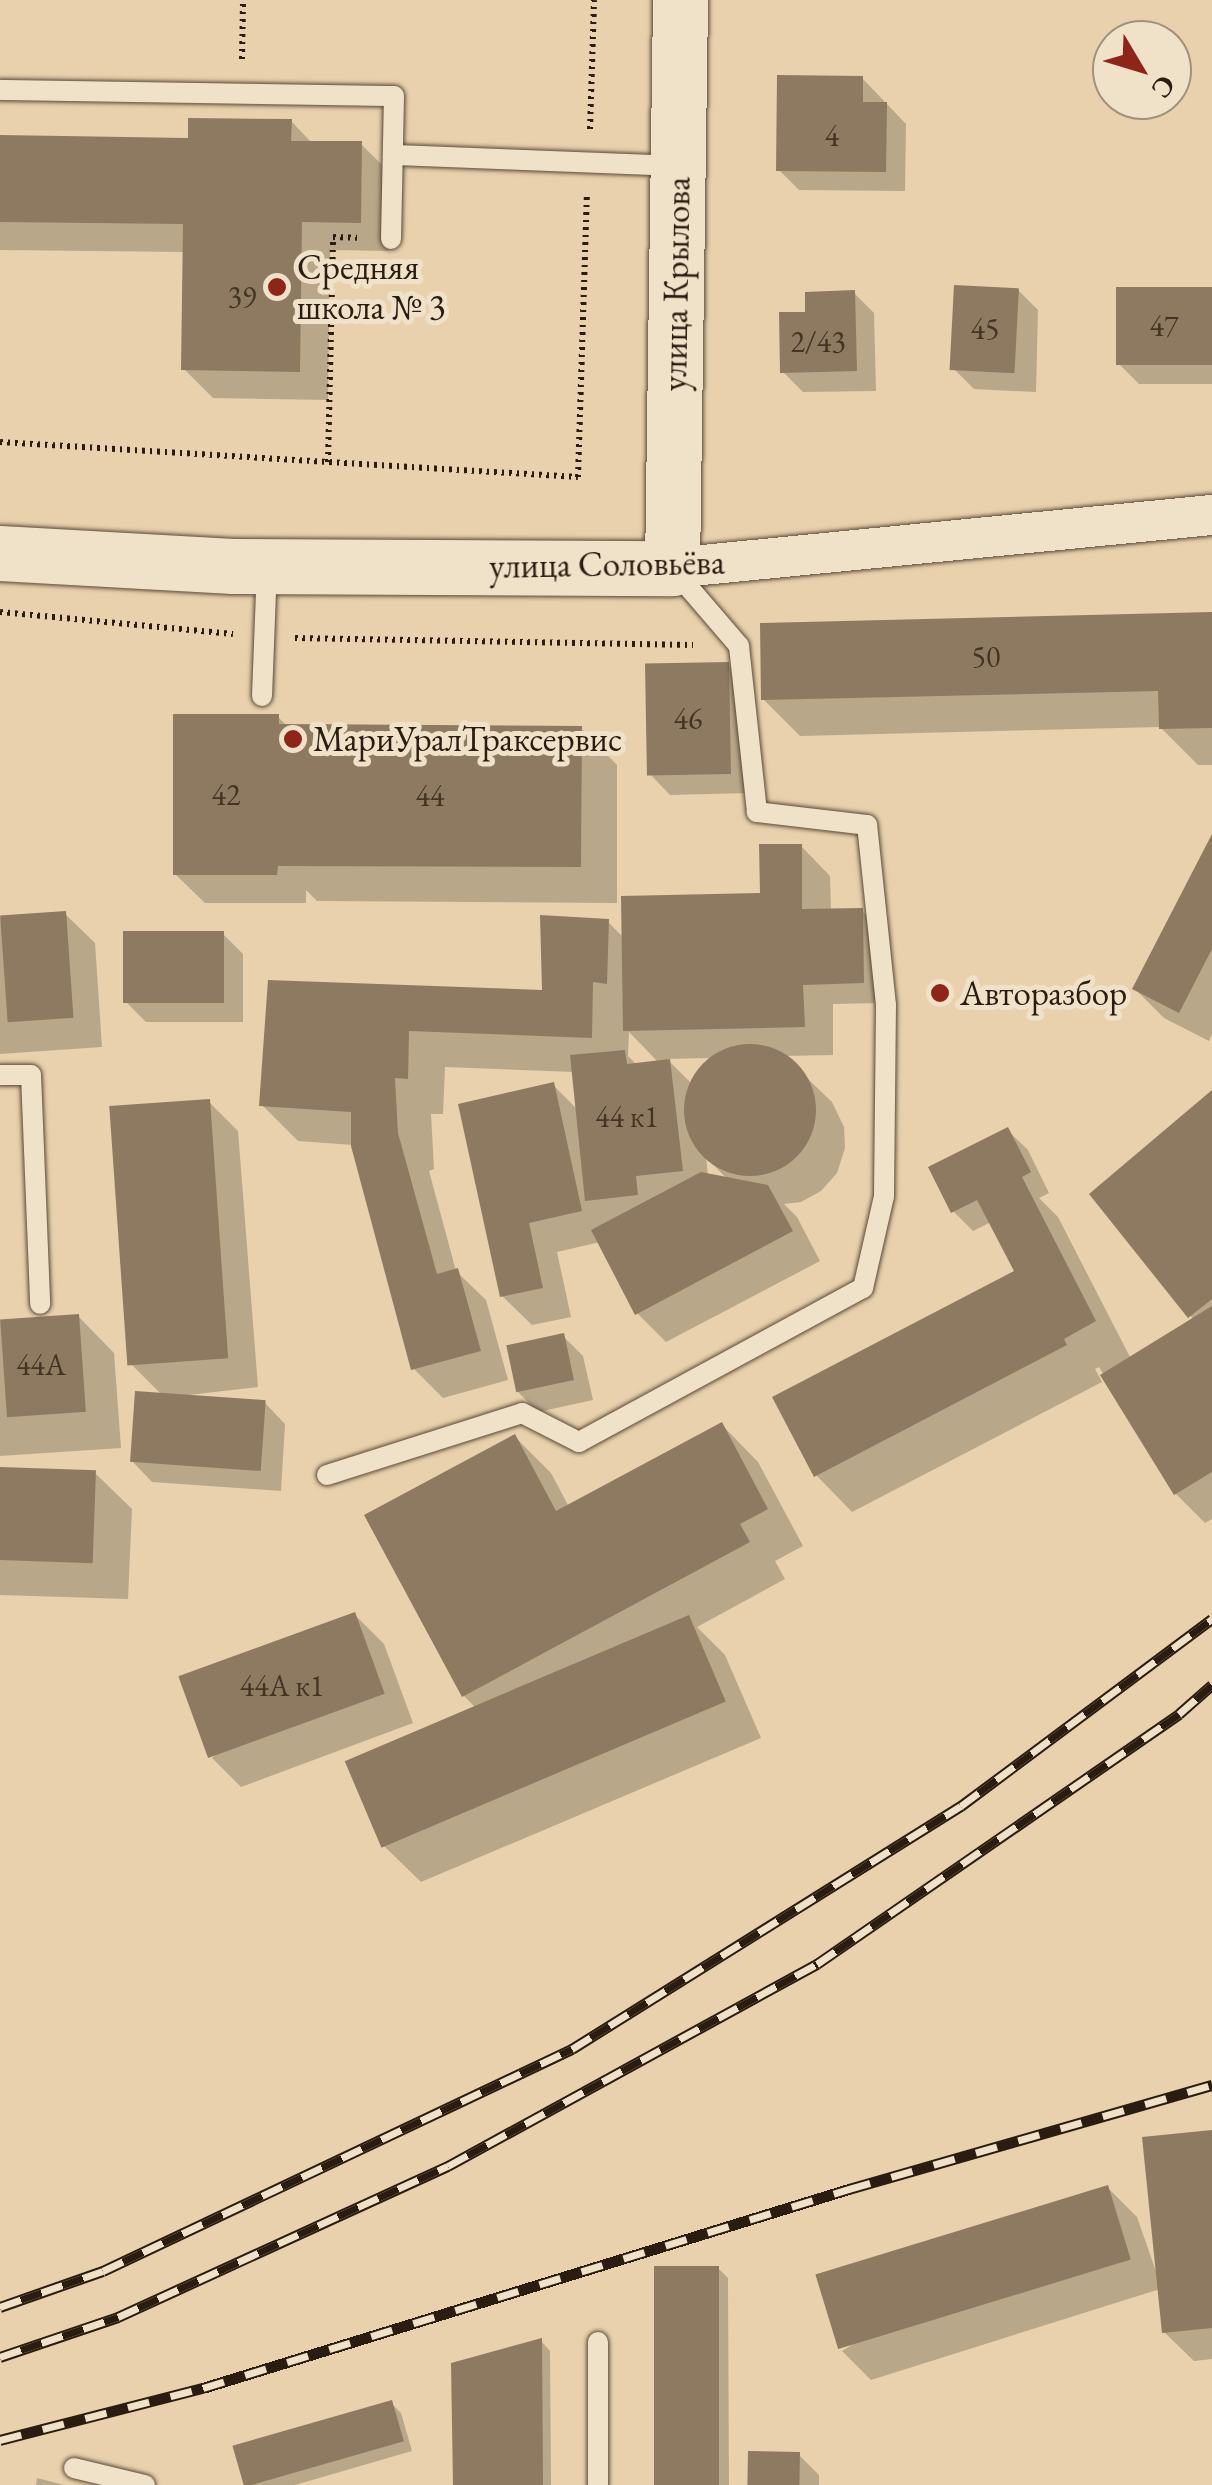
<!DOCTYPE html>
<html>
<head>
<meta charset="utf-8">
<style>
  body { margin:0 }
  #map { position:relative; width:1212px; height:2485px; overflow:hidden; background:#e8d1ac; font-family:"EB Garamond",serif }
  div>[style] { position:absolute }
  .shadow>* { inset:0; background:#0003 }
  .building>* { inset:0; background:#8d7a61; transform-origin:0 0 }
  .round { border-radius:50% }
  .path>* { height:6px; margin-top:-3px; transform-origin:0; background:repeating-linear-gradient(90deg,#2a1c10 0 2.5px,transparent 0 7.5px) }
  .roads { filter:drop-shadow(0 0 2px #5a4937) drop-shadow(0 0 2px #5a4937) }
  .lane>* { height:20px; margin:-10px; padding:0 10px; transform-origin:10px; border-radius:10px; background:#f0e1c9 }
  .street>* { height:40px; margin:-20px; padding:0 20px; transform-origin:20px; border-radius:20px; background:#f0e1c9 }
  .secondary>* { height:55px; margin:-27.5px; padding:0 27.5px; transform-origin:27.5px; border-radius:27.5px; background:#f0e1c9 }
  .rail>* { height:11px; margin-top:-5.5px; transform-origin:0; background:repeating-linear-gradient(90deg,#f0e1c9 0 22px,#2a1c10 0 44px); box-sizing:border-box; border-block:2px solid #2a1c10 }
  .dots>* { width:28px; height:28px; translate:-50% -50%; box-sizing:border-box; border:5px solid #f0e1c9; border-radius:50% }
  span { translate:-50% -50%; white-space:nowrap; text-align:center; line-height:1.15; -webkit-text-stroke:10px #f0e1c9; paint-order:stroke }
  .number-label { font-size:30px; color:#433424 }
  .number-label span { -webkit-text-stroke-width:0 }
  .poi-label { font-size:35px; color:#2a1c10 }
  .left { translate:0 -50%; text-align:left }
  .street-label { font-size:35px; color:#2a1c10 }
  .north { position:absolute; left:1092px; top:20px; width:100px; height:100px; box-sizing:border-box; background:#f0e1c9; border:2px solid #a1927f; border-radius:50%; rotate:128deg; font-size:28px; font-weight:700; line-height:40px; text-align:center; color:#2a1c10 }
  .north::after { content:''; display:block; margin:auto; width:35px; height:45px; background:#8f2418; clip-path:polygon(50% 0,100% 100%,50% 72%,0 100%) }
</style>
</head>
<body>
<div id="map">
  <div class="shadow">
    <div style="clip-path:polygon(862px 78px,906px 124px,905px 191px,799px 190px,779px 170px)"></div>
    <div style="clip-path:polygon(291px 121px,313px 144px,361px 144px,390px 173px,389px 251px,330px 250px,328px 400px,213px 398px,184px 369px,185px 252px,0 250px,0 138px,191px 140px)"></div>
    <div style="clip-path:polygon(1018px 290px,1038px 310px,1036px 392px,974px 389px,954px 369px)"></div>
    <div style="clip-path:polygon(1212px 290px,1212px 384px,1139px 384px,1119px 364px)"></div>
    <div style="clip-path:polygon(854px 293px,874px 313px,876px 391px,803px 392px,783px 372px,808px 314px)"></div>
    <div style="clip-path:polygon(1212px 614px,1212px 765px,1198px 765px,1160px 727px,800px 736px,763px 699px)"></div>
    <div style="clip-path:polygon(728px 665px,748px 685px,750px 793px,670px 795px,650px 774px)"></div>
    <div style="clip-path:polygon(278px 717px,288px 727px,581px 728px,617px 765px,617px 903px,317px 901px,306px 890px,306px 903px,205px 903px,175px 874px)"></div>
    <div style="clip-path:polygon(1212px 840px,1212px 1034px,1209px 1041px,1164px 1018px,1135px 989px)"></div>
    <div style="clip-path:polygon(evenodd,801px 846px,830px 876px,831px 911px,862px 911px,882px 931px,883px 1003px,833px 1004px,833px 1055px,784px 1056px,832px 1102px,844px 1127px,845px 1148px,837px 1173px,821px 1191px,801px 1202px,784px 1204px,797px 1217px,820px 1261px,666px 1342px,637px 1313px,600px 1242px,557px 1252px,571px 1317px,532px 1325px,502px 1296px,553px 1085px,578px 1110px,574px 1072px,445px 1067px,443px 1114px,431px 1114px,434px 1169px,429px 1171px,456px 1271px,486px 1300px,508px 1380px,443px 1398px,414px 1369px,353px 1145px,298px 1141px,262px 1105px,270px 982px,544px 992px,608px 922px,624px 938px,762px 895px,801px 846px,629px 1032px,659px 1063px,637px 1065px,628px 1056px,629px 1032px,801px 846px,711px 1058px,692px 1084px,667px 1059px,711px 1058px,801px 846px,706px 1157px,728px 1180px,708px 1176px,706px 1157px)"></div>
    <div style="clip-path:polygon(65px 914px,95px 943px,102px 1047px,0 1054px,0 918px)"></div>
    <div style="clip-path:polygon(223px 934px,243px 954px,243px 1022px,146px 1022px,126px 1002px)"></div>
    <div style="clip-path:polygon(1212px 1094px,1212px 1519px,1205px 1523px,1176px 1494px,1099px 1367px,1095px 1369px,1102px 1382px,852px 1512px,816px 1475px,1017px 1272px,991px 1222px,973px 1231px,953px 1211px,1007px 1130px,1028px 1150px,1049px 1193px,1039px 1198px,1058px 1217px,1131px 1359px,1194px 1320px,1093px 1194px)"></div>
    <div style="clip-path:polygon(209px 1102px,238px 1131px,258px 1387px,171px 1397px,265px 1403px,285px 1424px,281px 1491px,152px 1482px,132px 1461px,163px 1396px,132px 1365px)"></div>
    <div style="clip-path:polygon(78px 1316px,114px 1353px,121px 1448px,0 1456px,0 1320px)"></div>
    <div style="clip-path:polygon(563px 1336px,583px 1356px,593px 1400px,538px 1412px,518px 1392px)"></div>
    <div style="clip-path:polygon(722px 1425px,758px 1462px,803px 1546px,775px 1561px,785px 1579px,697px 1627px,725px 1655px,761px 1738px,421px 1882px,384px 1846px,476px 1708px,464px 1696px,515px 1437px,551px 1473px,569px 1507px)"></div>
    <div style="clip-path:polygon(0 1469px,95px 1473px,132px 1509px,128px 1599px,0 1595px)"></div>
    <div style="clip-path:polygon(355px 1615px,384px 1644px,413px 1723px,241px 1787px,212px 1758px)"></div>
    <div style="clip-path:polygon(1212px 2132px,1212px 2359px,1194px 2361px,1164px 2332px,1160px 2289px,871px 2380px,842px 2351px,1108px 2188px,1137px 2217px,1159px 2280px)"></div>
    <div style="clip-path:polygon(718px 2268px,728px 2278px,729px 2485px,657px 2485px)"></div>
    <div style="clip-path:polygon(541px 2341px,550px 2351px,551px 2485px,455px 2485px)"></div>
    <div style="clip-path:polygon(391px 2403px,401px 2413px,412px 2451px,295px 2485px,247px 2485px,236px 2449px)"></div>
    <div style="clip-path:polygon(799px 2455px,819px 2475px,819px 2485px,750px 2485px)"></div>
    <div style="clip-path:polygon(37px 2478px,64px 2485px,36px 2485px)"></div>
  </div>
  <div class="building">
    <div style="clip-path:polygon(777px 75px,863px 76px,863px 102px,887px 102px,886px 172px,776px 171px)"></div>
    <div style="clip-path:polygon(188px 118px,292px 119px,291px 141px,362px 141px,361px 223px,302px 222px,300px 372px,181px 370px,183px 224px,0 222px,0 135px,188px 138px)"></div>
    <div style="left:954px;top:285px;width:65px;height:85px;rotate:3deg"></div>
    <div style="left:1116px;top:287px;width:96px;height:78px"></div>
    <div style="clip-path:polygon(855px 290px,857px 371px,780px 373px,779px 312px,805px 312px,805px 292px)"></div>
    <div style="clip-path:polygon(1212px 612px,1212px 728px,1159px 729px,1158px 691px,761px 700px,760px 623px)"></div>
    <div style="left:729px;top:662px;width:112px;height:84px;rotate:89deg"></div>
    <div style="clip-path:polygon(173px 714px,279px 714px,279px 724px,582px 726px,581px 867px,278px 866px,277px 875px,173px 875px)"></div>
    <div style="clip-path:polygon(1212px 834px,1212px 949px,1179px 1013px,1132px 989px)"></div>
    <div style="clip-path:polygon(759px 844px,802px 844px,802px 909px,863px 908px,864px 983px,803px 985px,805px 1027px,623px 1031px,621px 896px,760px 893px)"></div>
    <div style="left:66px;top:911px;width:107px;height:66px;rotate:86deg"></div>
    <div style="clip-path:polygon(540px 915px,609px 919px,607px 984px,593px 982px,592px 1038px,409px 1031px,408px 1079px,395px 1078px,398px 1133px,437px 1274px,458px 1268px,481px 1351px,411px 1370px,351px 1146px,351px 1112px,259px 1106px,268px 980px,542px 990px)"></div>
    <div style="left:123px;top:931px;width:101px;height:72px"></div>
    <div class="round" style="left:684px;top:1044px;width:132px;height:132px"></div>
    <div style="clip-path:polygon(625px 1050px,627px 1064px,670px 1059px,683px 1171px,636px 1176px,638px 1195px,585px 1201px,570px 1055px)"></div>
    <div style="clip-path:polygon(554px 1082px,582px 1211px,529px 1223px,543px 1288px,500px 1297px,458px 1104px)"></div>
    <div style="clip-path:polygon(1212px 1090px,1212px 1299px,1188px 1318px,1089px 1194px)"></div>
    <div style="left:210px;top:1099px;width:260px;height:101px;rotate:86deg"></div>
    <div style="clip-path:polygon(1008px 1127px,1031px 1172px,1022px 1177px,1096px 1321px,1064px 1339px,1067px 1345px,814px 1477px,772px 1397px,1014px 1271px,977px 1200px,951px 1213px,928px 1167px)"></div>
    <div style="clip-path:polygon(701px 1172px,768px 1185px,793px 1231px,635px 1315px,591px 1230px)"></div>
    <div style="clip-path:polygon(1212px 1306px,1212px 1472px,1174px 1495px,1100px 1375px)"></div>
    <div style="left:79px;top:1314px;width:98px;height:79px;rotate:86deg"></div>
    <div style="left:564px;top:1333px;width:48px;height:59px;rotate:78deg"></div>
    <div style="left:135px;top:1391px;width:131px;height:71px;rotate:4deg"></div>
    <div style="clip-path:polygon(722px 1422px,768px 1509px,740px 1524px,750px 1542px,462px 1697px,364px 1515px,515px 1434px,556px 1511px)"></div>
    <div style="left:0;top:1467px;width:96px;height:93px;rotate:2deg"></div>
    <div style="left:355px;top:1612px;width:87px;height:188px;rotate:70deg"></div>
    <div style="left:689px;top:1615px;width:94px;height:374px;rotate:67deg"></div>
    <div style="clip-path:polygon(1212px 2130px,1212px 2328px,1162px 2333px,1142px 2137px)"></div>
    <div style="left:1108px;top:2185px;width:78px;height:306px;rotate:73deg"></div>
    <div style="left:719px;top:2266px;width:219px;height:65px;rotate:90deg"></div>
    <div style="clip-path:polygon(542px 2338px,543px 2485px,453px 2485px,451px 2363px)"></div>
    <div style="left:392px;top:2400px;width:43px;height:166px;rotate:74deg"></div>
    <div style="left:748px;top:2451px;width:52px;height:34px;rotate:1deg"></div>
  </div>
  <div class="path">
    <div style="left:242px;top:59px;width:59px;rotate:-89deg"></div>
    <div style="left:590px;top:129px;width:129px;rotate:-88.2deg"></div>
    <div style="left:0;top:442px;width:579px;rotate:3.47deg"></div>
    <div style="left:578px;top:477px;width:281px;rotate:-88.2deg"></div>
    <div style="left:328px;top:462px;width:225px;rotate:-88.7deg"></div>
    <div style="left:333px;top:237px;width:24px;rotate:2deg"></div>
    <div style="left:0;top:612px;width:234px;rotate:5.4deg"></div>
    <div style="left:295px;top:638px;width:398px;rotate:1deg"></div>
  </div>
  <div class="roads">
    <div class="lane">
      <div style="left:0;top:90px;width:394px;rotate:0.9deg"></div>
      <div style="left:394px;top:96px;width:143px;rotate:91.2deg"></div>
      <div style="left:393px;top:155px;width:282px;rotate:2.2deg"></div>
      <div style="left:262px;top:696px;width:128px;rotate:-87.8deg"></div>
      <div style="left:0;top:1075px;width:31px"></div>
      <div style="left:31px;top:1075px;width:229px;rotate:87.7deg"></div>
      <div style="left:327px;top:1475px;width:205px;rotate:-17.6deg"></div>
      <div style="left:522px;top:1413px;width:64px;rotate:27deg"></div>
      <div style="left:579px;top:1442px;width:323px;rotate:-28.5deg"></div>
      <div style="left:863px;top:1288px;width:94px;rotate:-77.1deg"></div>
      <div style="left:884px;top:1196px;width:191px;rotate:-89.4deg"></div>
      <div style="left:886px;top:1005px;width:181px;rotate:-96deg"></div>
      <div style="left:867px;top:825px;width:111px;rotate:-173.3deg"></div>
      <div style="left:757px;top:812px;width:167px;rotate:-96.2deg"></div>
      <div style="left:739px;top:646px;width:101px;rotate:-130.6deg"></div>
      <div style="left:74px;top:2468px;width:73px;rotate:13.5deg"></div>
      <div style="left:598px;top:2485px;width:143px;rotate:-90deg"></div>
    </div>
    <div class="street">
      <div style="left:672px;top:568px;width:543px;rotate:-5.61deg"></div>
    </div>
    <div class="secondary">
      <div style="left:0;top:553px;width:233px;rotate:3.2deg"></div>
      <div style="left:233px;top:566px;width:439px;rotate:0.3deg"></div>
      <div style="left:672px;top:568px;width:568px;rotate:-89.19deg"></div>
    </div>
  </div>
  <div class="rail">
    <div style="left:0;top:2307px;width:109px;rotate:-19.3deg"></div>
    <div style="left:103px;top:2271px;width:519px;rotate:-25.33deg"></div>
    <div style="left:572px;top:2049px;width:459px;rotate:-32deg"></div>
    <div style="left:961px;top:1806px;width:313px;rotate:-36.7deg"></div>
    <div style="left:0;top:2357px;width:125px;rotate:-18.7deg"></div>
    <div style="left:118px;top:2317px;width:363px;rotate:-24.6deg"></div>
    <div style="left:448px;top:2166px;width:421px;rotate:-28.7deg"></div>
    <div style="left:817px;top:1964px;width:440px;rotate:-34.6deg"></div>
    <div style="left:1179px;top:1714px;width:44px;rotate:-41.3deg"></div>
    <div style="left:0;top:2440px;width:210px;rotate:-14.4deg"></div>
    <div style="left:203px;top:2388px;width:676px;rotate:-17.12deg"></div>
    <div style="left:849px;top:2189px;width:378px;rotate:-16deg"></div>
  </div>
  <div class="dots">
    <div style="left:277px;top:287px;background:#8f2418"></div>
    <div style="left:293px;top:739px;background:#8f2418"></div>
    <div style="left:940px;top:993px;background:#8f2418"></div>
  </div>
  <div class="number-label">
    <span style="left:832px;top:136px">4</span>
    <span style="left:242px;top:297px">39</span>
    <span style="left:1164px;top:326px">47</span>
    <span style="left:985px;top:329px">45</span>
    <span style="left:818px;top:342px">2/43</span>
    <span style="left:986px;top:657px">50</span>
    <span style="left:688px;top:719px">46</span>
    <span style="left:226px;top:795px">42</span>
    <span style="left:430px;top:796px">44</span>
    <span style="left:627px;top:1117px">44 к1</span>
    <span style="left:41px;top:1365px">44А</span>
    <span style="left:282px;top:1686px">44А к1</span>
  </div>
  <div class="poi-label">
    <span class="left" style="left:297px;top:287px">Средняя<br>школа № 3</span>
    <span class="left" style="left:313px;top:739px">МариУралТраксервис</span>
    <span class="left" style="left:960px;top:993px">Авторазбор</span>
  </div>
  <div class="street-label">
    <span style="left:676px;top:284px;rotate:-89deg">улица Крылова</span>
    <span style="left:607px;top:564px;rotate:-1deg">улица Соловьёва</span>
  </div>
  <div class="north">С</div>
</div>
</body>
</html>
